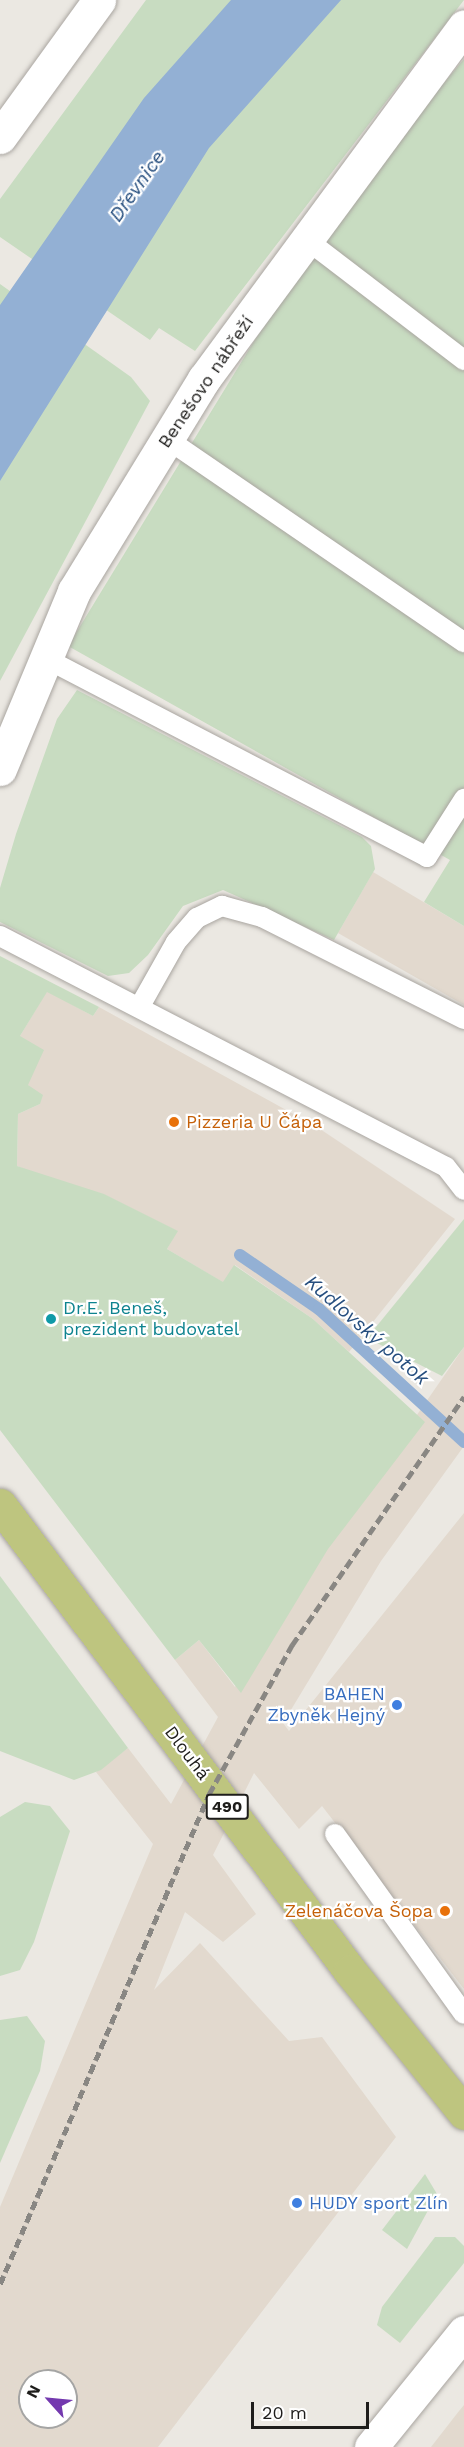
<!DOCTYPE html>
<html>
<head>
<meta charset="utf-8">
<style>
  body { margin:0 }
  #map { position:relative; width:464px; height:2447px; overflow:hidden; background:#ebe8e2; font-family:"Work Sans",sans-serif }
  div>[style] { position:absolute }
  .built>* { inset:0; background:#e2d9ce }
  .green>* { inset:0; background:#c8dcc1 }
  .water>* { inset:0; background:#93b0d4 }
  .stream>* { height:12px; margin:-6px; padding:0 6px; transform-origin:6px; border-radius:6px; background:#93b0d4 }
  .roads { filter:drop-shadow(0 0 2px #a9a5a0) drop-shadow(0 0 2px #a9a5a0) }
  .service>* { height:20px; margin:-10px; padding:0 10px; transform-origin:10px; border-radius:10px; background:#fff }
  .minor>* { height:33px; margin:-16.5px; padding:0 16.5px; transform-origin:16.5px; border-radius:16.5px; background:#fff }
  .primary>* { height:33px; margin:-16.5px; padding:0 16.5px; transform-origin:16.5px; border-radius:16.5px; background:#bec57f }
  .rail>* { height:4.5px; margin-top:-2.25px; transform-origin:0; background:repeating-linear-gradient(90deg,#898783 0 9px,transparent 0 13.5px) }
  .dots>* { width:16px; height:16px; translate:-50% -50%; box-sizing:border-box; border:3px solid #fff; border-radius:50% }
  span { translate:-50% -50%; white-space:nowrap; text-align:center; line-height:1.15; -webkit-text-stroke:4.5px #fff; paint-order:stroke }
  .shield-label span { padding:2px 4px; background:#fff; border:2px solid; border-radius:4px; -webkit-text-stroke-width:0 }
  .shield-label { font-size:16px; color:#1e1d1b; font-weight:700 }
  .street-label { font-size:18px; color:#1e1d1b }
  .food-label { font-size:18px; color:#c56008 }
  .left { translate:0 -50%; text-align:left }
  .right { translate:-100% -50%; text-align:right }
  .culture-label { font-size:18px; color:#0d838f }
  .shop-label { font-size:18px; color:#366cbe }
  .water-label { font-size:20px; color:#274f7f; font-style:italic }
  .north { position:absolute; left:18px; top:2369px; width:60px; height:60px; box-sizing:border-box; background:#fff; border:2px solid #a5a5a4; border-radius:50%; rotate:297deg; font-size:16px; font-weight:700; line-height:24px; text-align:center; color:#1e1d1b }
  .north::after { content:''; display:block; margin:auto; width:21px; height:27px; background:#7439af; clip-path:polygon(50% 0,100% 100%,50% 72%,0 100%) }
  .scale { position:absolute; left:251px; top:2402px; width:118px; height:27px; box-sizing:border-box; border:3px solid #1e1d1b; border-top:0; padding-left:8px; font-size:18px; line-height:21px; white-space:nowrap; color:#1e1d1b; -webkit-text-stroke:4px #fff; paint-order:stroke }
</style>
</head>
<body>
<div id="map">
  <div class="built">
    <div style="clip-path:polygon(373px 872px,464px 926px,464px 1005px,338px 933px)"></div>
    <div style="clip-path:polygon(47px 991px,93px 1016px,99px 1007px,317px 1127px,455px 1219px,349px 1352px,313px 1319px,235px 1265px,224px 1283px,167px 1249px,177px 1231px,17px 1166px,18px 1114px,40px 1104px,28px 1085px,20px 1036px)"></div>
    <div style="clip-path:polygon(evenodd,464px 1347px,464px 1446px,381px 1561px,283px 1723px,289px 1731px,464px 1513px,464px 1989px,322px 1806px,299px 1829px,254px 1773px,213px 1855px,256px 1914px,223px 1942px,185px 1912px,154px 1990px,200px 1943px,289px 2041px,322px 2037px,396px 2137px,158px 2447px,0 2447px,0 2207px,153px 1844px,96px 1772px,128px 1748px,171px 1804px,218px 1717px,175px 1660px,199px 1640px,235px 1687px,268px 1630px,464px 1347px,30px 2381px,66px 2381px,66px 2417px,30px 2417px,30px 2381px)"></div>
    <div style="clip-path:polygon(464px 2405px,464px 2447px,431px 2447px,459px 2411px)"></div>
  </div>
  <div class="green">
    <div style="clip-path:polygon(146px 0,464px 0,195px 351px,159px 328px,150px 340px,0 237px,0 199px)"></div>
    <div style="clip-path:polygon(464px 59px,464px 926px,424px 902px,450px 860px,68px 646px,256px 338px,401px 134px)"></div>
    <div style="clip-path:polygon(0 284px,131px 377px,150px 401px,0 681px)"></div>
    <div style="clip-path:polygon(77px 690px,362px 837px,371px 846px,375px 869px,334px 940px,223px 890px,183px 906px,148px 955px,129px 973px,108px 976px,0 922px,0 888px,16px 834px,57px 719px)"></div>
    <div style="clip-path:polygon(0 956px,99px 1007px,93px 1016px,47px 992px,20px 1036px,44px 1050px,28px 1085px,43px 1095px,40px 1104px,18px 1114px,17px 1166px,104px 1194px,178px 1231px,167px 1249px,223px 1282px,234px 1265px,313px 1319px,425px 1422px,328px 1549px,241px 1693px,199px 1640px,175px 1660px,0 1430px)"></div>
    <div style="clip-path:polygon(464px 1219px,464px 1347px,442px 1376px,367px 1338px)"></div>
    <div style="clip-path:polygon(0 1576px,128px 1748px,101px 1770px,74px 1780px,0 1751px)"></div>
    <div style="clip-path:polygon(25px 1802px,50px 1806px,70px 1831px,34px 1942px,20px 1970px,0 1976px,0 1817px)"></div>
    <div style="clip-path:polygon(27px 2016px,45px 2041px,40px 2071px,0 2163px,0 2020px)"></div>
    <div style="clip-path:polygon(425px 2174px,437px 2194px,407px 2249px,382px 2230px)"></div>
    <div style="clip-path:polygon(435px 2237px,455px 2237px,464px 2246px,464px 2263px,400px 2343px,377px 2325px,382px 2307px)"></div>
  </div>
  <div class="water">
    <div style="clip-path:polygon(231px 0,341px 0,209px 148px,0 481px,0 305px,144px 98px)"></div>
  </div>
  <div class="stream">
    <div style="left:240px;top:1255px;width:96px;rotate:34.4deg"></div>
    <div style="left:319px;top:1309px;width:197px;rotate:42.5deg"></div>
  </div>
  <div class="roads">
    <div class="service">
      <div style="left:307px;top:240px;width:198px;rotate:37.4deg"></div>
      <div style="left:167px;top:439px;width:360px;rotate:34.4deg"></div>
      <div style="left:43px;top:657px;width:433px;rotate:27.5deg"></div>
      <div style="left:427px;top:857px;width:69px;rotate:-57.5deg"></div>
      <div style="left:0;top:936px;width:502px;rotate:27.38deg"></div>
      <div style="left:446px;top:1167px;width:29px;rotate:52deg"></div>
      <div style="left:140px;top:1006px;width:73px;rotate:-60.6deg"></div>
      <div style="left:176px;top:942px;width:32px;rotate:-49deg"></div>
      <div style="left:197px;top:918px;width:28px;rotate:-26deg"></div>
      <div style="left:222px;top:906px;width:41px;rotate:15.4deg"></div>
      <div style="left:262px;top:917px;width:226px;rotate:26.8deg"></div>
      <div style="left:335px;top:1834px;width:221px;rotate:54.4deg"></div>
    </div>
    <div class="minor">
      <div style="left:0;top:137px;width:169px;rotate:-54.1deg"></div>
      <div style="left:0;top:769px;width:193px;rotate:-67.4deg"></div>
      <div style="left:74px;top:591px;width:249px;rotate:-58.5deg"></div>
      <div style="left:204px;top:379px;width:438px;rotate:-53.6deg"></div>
      <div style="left:371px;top:2447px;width:148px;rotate:-51deg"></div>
    </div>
    <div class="primary">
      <div style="left:0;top:1505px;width:583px;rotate:53.09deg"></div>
      <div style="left:350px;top:1971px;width:182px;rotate:51.2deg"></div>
    </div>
  </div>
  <div class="rail">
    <div style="left:0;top:2284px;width:533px;rotate:-66.9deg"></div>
    <div style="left:209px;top:1794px;width:171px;rotate:-60.9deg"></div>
    <div style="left:292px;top:1645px;width:302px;rotate:-55.3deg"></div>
  </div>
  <div class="dots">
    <div style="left:174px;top:1122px;background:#e8710a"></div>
    <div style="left:51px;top:1319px;background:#0f9aa8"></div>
    <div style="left:397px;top:1705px;background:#3f7fe0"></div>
    <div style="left:445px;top:1911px;background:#e8710a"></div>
    <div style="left:297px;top:2203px;background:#3f7fe0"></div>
  </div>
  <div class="shield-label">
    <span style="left:227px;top:1807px">490</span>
  </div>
  <div class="street-label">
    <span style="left:206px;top:382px;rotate:-56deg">Benešovo nábřeží</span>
    <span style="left:187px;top:1753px;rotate:53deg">Dlouhá</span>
  </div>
  <div class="food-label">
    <span class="left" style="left:186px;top:1122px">Pizzeria U Čápa</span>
    <span class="right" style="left:433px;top:1911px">Zelenáčova Šopa</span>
  </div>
  <div class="culture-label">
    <span class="left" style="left:63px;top:1319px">Dr.E. Beneš,<br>prezident budovatel</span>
  </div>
  <div class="shop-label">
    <span class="right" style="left:385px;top:1705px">BAHEN<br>Zbyněk Hejný</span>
    <span class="left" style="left:309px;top:2203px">HUDY sport Zlín</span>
  </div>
  <div class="water-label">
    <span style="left:137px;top:186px;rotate:-55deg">Dřevnice</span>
    <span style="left:367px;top:1330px;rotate:41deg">Kudlovský potok</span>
  </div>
  <div class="north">N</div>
  <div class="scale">20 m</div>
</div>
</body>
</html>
